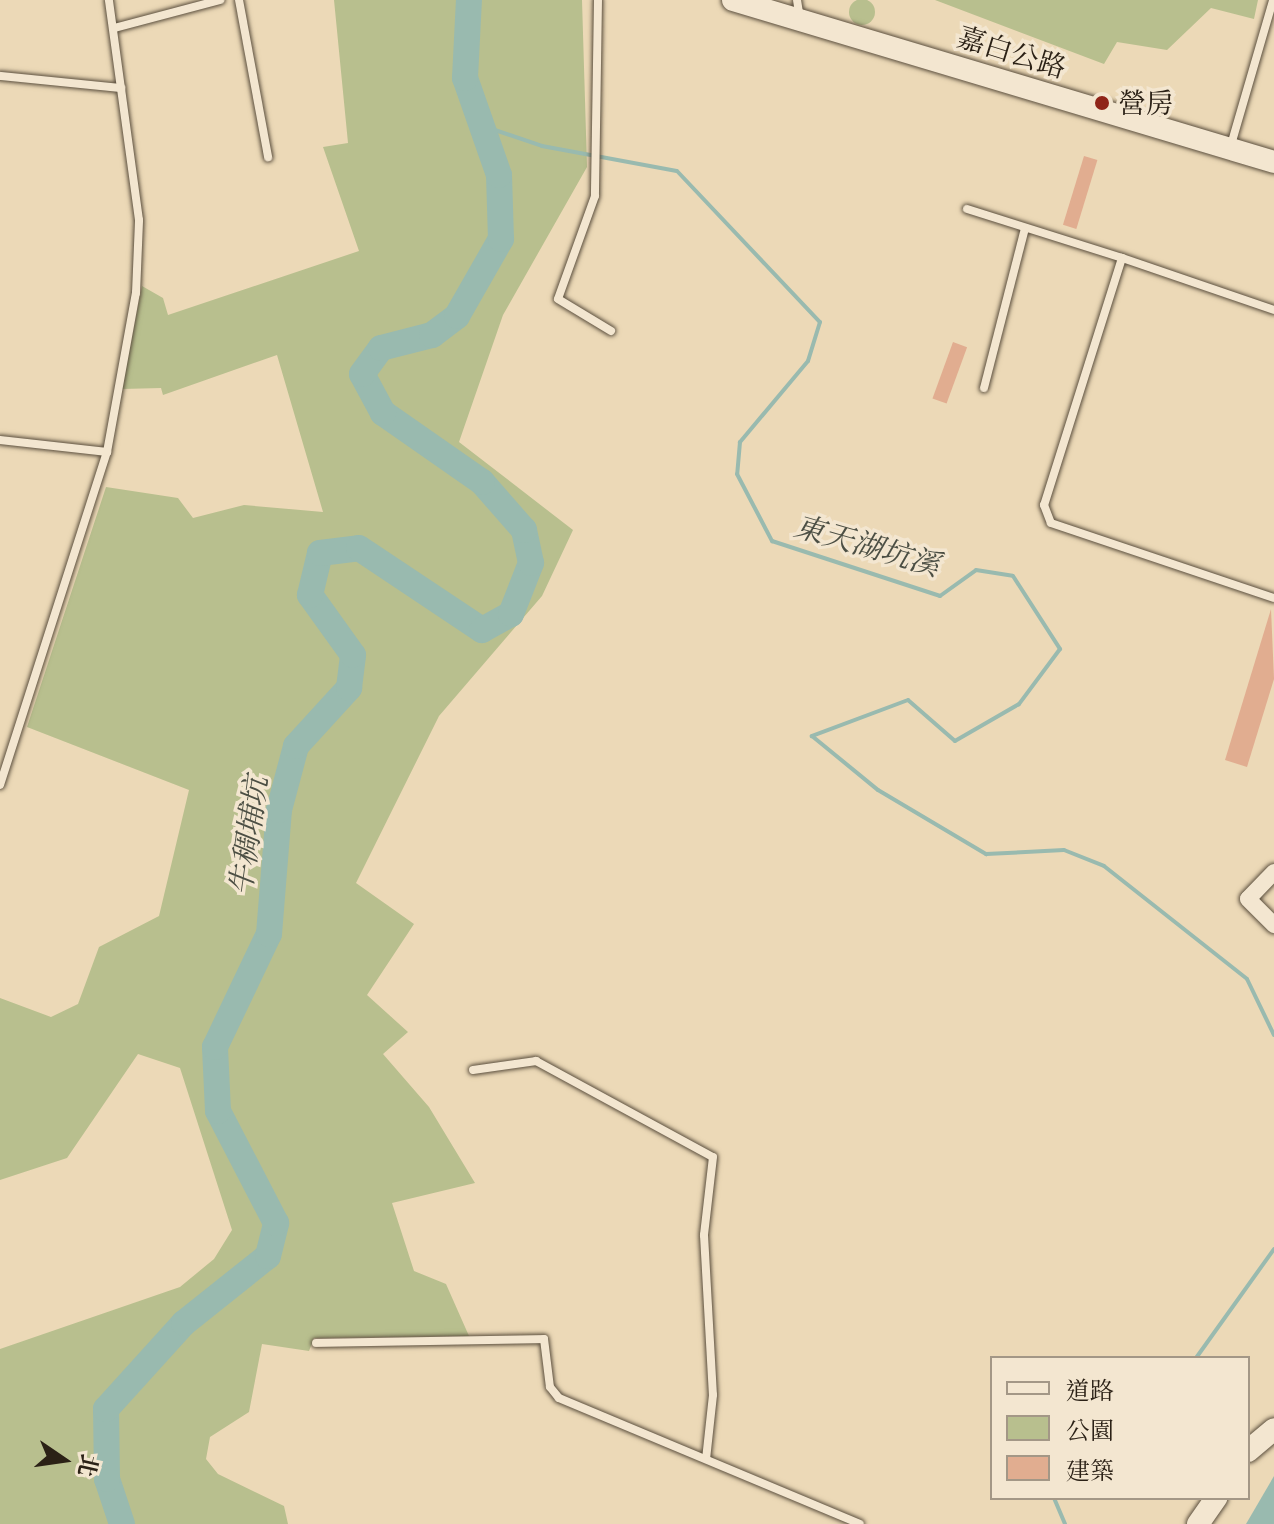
<!DOCTYPE html>
<html>
<head>
<meta charset="utf-8">
<style>
  body { margin:0 }
  #map { position:relative; width:1274px; height:1524px; overflow:hidden; background:#ecd9b7; font-family:"EB Garamond","Noto Serif TC",serif }
  div>[style] { position:absolute }
  .green>* { inset:0; background:#b8bf8e }
  .round { border-radius:50% }
  .water>* { inset:0; background:#99baaf }
  .stream>* { height:4px; margin:-2px; padding:0 2px; transform-origin:2px; border-radius:2px; background:#99baaf }
  .river>* { height:26px; margin:-13px; padding:0 13px; transform-origin:13px; border-radius:13px; background:#99baaf }
  .building>* { inset:0; background:#e1ad90; transform-origin:0 0 }
  .roads { filter:drop-shadow(0 0 2px #5b4f3e) drop-shadow(0 0 2px #5b4f3e) }
  .lane>* { height:8px; margin:-4px; padding:0 4px; transform-origin:4px; border-radius:4px; background:#f3e6d0 }
  .street>* { height:16px; margin:-8px; padding:0 8px; transform-origin:8px; border-radius:8px; background:#f3e6d0 }
  .secondary>* { height:22px; margin:-11px; padding:0 11px; transform-origin:11px; border-radius:11px; background:#f3e6d0 }
  .dots>* { width:22px; height:22px; translate:-50% -50%; box-sizing:border-box; border:4px solid #f3e6d0; border-radius:50% }
  span { translate:-50% -50%; white-space:nowrap; text-align:center; line-height:1.15; -webkit-text-stroke:7px #f3e6d0; paint-order:stroke }
  .street-label { font-size:28px; color:#2b2116 }
  .poi-label { font-size:28px; color:#2b2116 }
  .left { translate:0 -50%; text-align:left }
  .water-label { font-size:30px; color:#4c4f44; font-style:italic }
  .legend { position:absolute; left:990px; top:1356px; width:260px; height:144px; box-sizing:border-box; background:#f3e6d0; border:2px solid #a39786; margin:0; padding:10px 14px; list-style:none; font-size:24px; color:#2b2116 }
  .legend li { display:flex; align-items:center; gap:16px; height:40px }
  .legend b { width:40px; border:2px solid #a39786 }
  .north { position:absolute; left:24px; top:1420px; width:80px; height:80px; -webkit-text-stroke:6px #f3e6d0; paint-order:stroke; rotate:103deg; font-size:22px; font-weight:700; line-height:32px; text-align:center; color:#2b2116 }
  .north::after { content:''; display:block; margin:auto; width:28px; height:36px; background:#2b2116; clip-path:polygon(50% 0,100% 100%,50% 72%,0 100%) }
</style>
</head>
<body>
<div id="map">
  <div class="green">
    <div class="round" style="left:849px;top:-1px;width:26px;height:26px"></div>
    <div style="clip-path:polygon(334px 0,582px 0,587px 167px,503px 315px,459px 442px,573px 530px,542px 596px,439px 716px,356px 883px,414px 924px,367px 995px,408px 1032px,383px 1054px,429px 1107px,475px 1183px,392px 1203px,414px 1271px,446px 1284px,469px 1336px,314px 1338px,309px 1351px,262px 1344px,249px 1412px,210px 1437px,206px 1459px,218px 1474px,284px 1506px,288px 1524px,0 1524px,0 1349px,180px 1287px,214px 1259px,232px 1230px,180px 1068px,138px 1054px,67px 1158px,0 1180px,0 998px,51px 1017px,78px 1004px,99px 947px,159px 916px,189px 790px,27px 727px,106px 487px,178px 498px,193px 518px,244px 505px,323px 512px,277px 355px,163px 395px,161px 388px,122px 389px,142px 286px,163px 298px,168px 315px,359px 251px,323px 147px,348px 143px)"></div>
    <div style="clip-path:polygon(935px 0,1258px 0,1254px 19px,1211px 8px,1167px 50px,1117px 42px,1104px 64px)"></div>
  </div>
  <div class="water">
    <div style="clip-path:polygon(1274px 1476px,1274px 1524px,1246px 1524px)"></div>
  </div>
  <div class="stream">
    <div style="left:486px;top:127px;width:59px;rotate:18.7deg"></div>
    <div style="left:542px;top:146px;width:137px;rotate:10.5deg"></div>
    <div style="left:677px;top:171px;width:208px;rotate:46.6deg"></div>
    <div style="left:820px;top:322px;width:41px;rotate:107.1deg"></div>
    <div style="left:808px;top:361px;width:106px;rotate:130deg"></div>
    <div style="left:740px;top:442px;width:32px;rotate:95deg"></div>
    <div style="left:737px;top:474px;width:76px;rotate:62.4deg"></div>
    <div style="left:772px;top:541px;width:177px;rotate:18.1deg"></div>
    <div style="left:940px;top:596px;width:44px;rotate:-35.8deg"></div>
    <div style="left:976px;top:570px;width:37px;rotate:9deg"></div>
    <div style="left:1013px;top:576px;width:87px;rotate:57.2deg"></div>
    <div style="left:1060px;top:649px;width:69px;rotate:126.7deg"></div>
    <div style="left:1019px;top:704px;width:74px;rotate:150deg"></div>
    <div style="left:955px;top:741px;width:62px;rotate:-138.9deg"></div>
    <div style="left:908px;top:700px;width:103px;rotate:159.4deg"></div>
    <div style="left:812px;top:736px;width:85px;rotate:39.3deg"></div>
    <div style="left:878px;top:790px;width:126px;rotate:30.7deg"></div>
    <div style="left:986px;top:854px;width:78px;rotate:-2.9deg"></div>
    <div style="left:1064px;top:850px;width:43px;rotate:21.8deg"></div>
    <div style="left:1104px;top:866px;width:182px;rotate:38.3deg"></div>
    <div style="left:1247px;top:979px;width:62px;rotate:64.3deg"></div>
    <div style="left:1196px;top:1358px;width:134px;rotate:-54.4deg"></div>
    <div style="left:1054px;top:1498px;width:28px;rotate:67deg"></div>
  </div>
  <div class="river">
    <div style="left:122px;top:1524px;width:47px;rotate:-108.4deg"></div>
    <div style="left:107px;top:1479px;width:70px;rotate:-90.8deg"></div>
    <div style="left:106px;top:1409px;width:116px;rotate:-47.8deg"></div>
    <div style="left:184px;top:1323px;width:107px;rotate:-38.6deg"></div>
    <div style="left:268px;top:1256px;width:34px;rotate:-76deg"></div>
    <div style="left:276px;top:1223px;width:126px;rotate:-117.4deg"></div>
    <div style="left:218px;top:1111px;width:64px;rotate:-92.7deg"></div>
    <div style="left:215px;top:1047px;width:125px;rotate:-64.5deg"></div>
    <div style="left:269px;top:934px;width:124px;rotate:-85.4deg"></div>
    <div style="left:279px;top:810px;width:66px;rotate:-75.1deg"></div>
    <div style="left:296px;top:746px;width:79px;rotate:-47.6deg"></div>
    <div style="left:349px;top:688px;width:33px;rotate:-83deg"></div>
    <div style="left:353px;top:655px;width:74px;rotate:-125.6deg"></div>
    <div style="left:310px;top:595px;width:43px;rotate:-76.6deg"></div>
    <div style="left:320px;top:553px;width:39px;rotate:-7deg"></div>
    <div style="left:359px;top:548px;width:148px;rotate:33.7deg"></div>
    <div style="left:482px;top:630px;width:33px;rotate:-29deg"></div>
    <div style="left:511px;top:614px;width:55px;rotate:-68.6deg"></div>
    <div style="left:531px;top:563px;width:34px;rotate:-102deg"></div>
    <div style="left:524px;top:530px;width:64px;rotate:-131.2deg"></div>
    <div style="left:482px;top:482px;width:121px;rotate:-145.1deg"></div>
    <div style="left:383px;top:413px;width:44px;rotate:-118.3deg"></div>
    <div style="left:362px;top:374px;width:32px;rotate:-54deg"></div>
    <div style="left:381px;top:348px;width:53px;rotate:-14.3deg"></div>
    <div style="left:432px;top:335px;width:31px;rotate:-37deg"></div>
    <div style="left:457px;top:316px;width:89px;rotate:-60.3deg"></div>
    <div style="left:501px;top:239px;width:64px;rotate:-91.8deg"></div>
    <div style="left:499px;top:175px;width:103px;rotate:-109.3deg"></div>
    <div style="left:465px;top:78px;width:78px;rotate:-87.1deg"></div>
  </div>
  <div class="building">
    <div style="left:1084px;top:156px;width:14px;height:72px;rotate:17deg"></div>
    <div style="left:953px;top:342px;width:15px;height:60px;rotate:20deg"></div>
    <div style="clip-path:polygon(1271px 609px,1274px 679px,1247px 767px,1225px 760px)"></div>
  </div>
  <div class="roads">
    <div class="lane">
      <div style="left:239px;top:0;width:160px;rotate:79.5deg"></div>
      <div style="left:598px;top:0;width:196px;rotate:90.9deg"></div>
      <div style="left:595px;top:196px;width:109px;rotate:109.8deg"></div>
      <div style="left:558px;top:299px;width:62px;rotate:31.1deg"></div>
      <div style="left:797px;top:0;width:19px;rotate:81deg"></div>
      <div style="left:114px;top:28px;width:110px;rotate:-14.8deg"></div>
      <div style="left:0;top:76px;width:122px;rotate:5.7deg"></div>
      <div style="left:1231px;top:145px;width:151px;rotate:-73.8deg"></div>
      <div style="left:967px;top:209px;width:163px;rotate:17.5deg"></div>
      <div style="left:1274px;top:310px;width:161px;rotate:-161.1deg"></div>
      <div style="left:1122px;top:258px;width:259px;rotate:107.5deg"></div>
      <div style="left:1044px;top:505px;width:19px;rotate:69deg"></div>
      <div style="left:1051px;top:523px;width:235px;rotate:18.6deg"></div>
      <div style="left:984px;top:388px;width:165px;rotate:-75.6deg"></div>
      <div style="left:0;top:440px;width:108px;rotate:6.4deg"></div>
      <div style="left:0;top:785px;width:350px;rotate:-72.2deg"></div>
      <div style="left:107px;top:452px;width:162px;rotate:-79.7deg"></div>
      <div style="left:136px;top:293px;width:73px;rotate:-87.6deg"></div>
      <div style="left:139px;top:220px;width:222px;rotate:-97.8deg"></div>
      <div style="left:473px;top:1070px;width:64px;rotate:-8.1deg"></div>
      <div style="left:536px;top:1061px;width:201px;rotate:28.5deg"></div>
      <div style="left:713px;top:1157px;width:79px;rotate:96.6deg"></div>
      <div style="left:704px;top:1235px;width:160px;rotate:86.8deg"></div>
      <div style="left:713px;top:1395px;width:64px;rotate:96.2deg"></div>
      <div style="left:316px;top:1343px;width:228px;rotate:-1deg"></div>
      <div style="left:544px;top:1339px;width:48px;rotate:82.9deg"></div>
      <div style="left:550px;top:1387px;width:14px;rotate:51deg"></div>
      <div style="left:559px;top:1398px;width:326px;rotate:22.7deg"></div>
    </div>
    <div class="street">
      <div style="left:1274px;top:872px;width:37px;rotate:134deg"></div>
      <div style="left:1248px;top:899px;width:37px;rotate:45deg"></div>
    </div>
    <div class="secondary">
      <div style="left:733px;top:0;width:565px;rotate:16.67deg"></div>
      <div style="left:1248px;top:1451px;width:34px;rotate:-40deg"></div>
      <div style="left:1198px;top:1524px;width:32px;rotate:-55deg"></div>
    </div>
  </div>
  <div class="dots">
    <div style="left:1102px;top:103px;background:#8f2418"></div>
  </div>
  <div class="street-label">
    <span style="left:1012px;top:52px;rotate:17deg">嘉白公路</span>
  </div>
  <div class="poi-label">
    <span class="left" style="left:1118px;top:103px">營房</span>
  </div>
  <div class="water-label">
    <span style="left:867px;top:546px;rotate:16deg">東天湖坑溪</span>
    <span style="left:249px;top:836px;rotate:-82deg">牛稠埔坑</span>
  </div>
  <ul class="legend">
  <li><b style="height:10px;background:#f3e6d0"></b>道路</li>
  <li><b style="height:22px;background:#b8bf8e"></b>公園</li>
  <li><b style="height:22px;background:#e1ad90"></b>建築</li>
  </ul>
  <div class="north">北</div>
</div>
</body>
</html>
